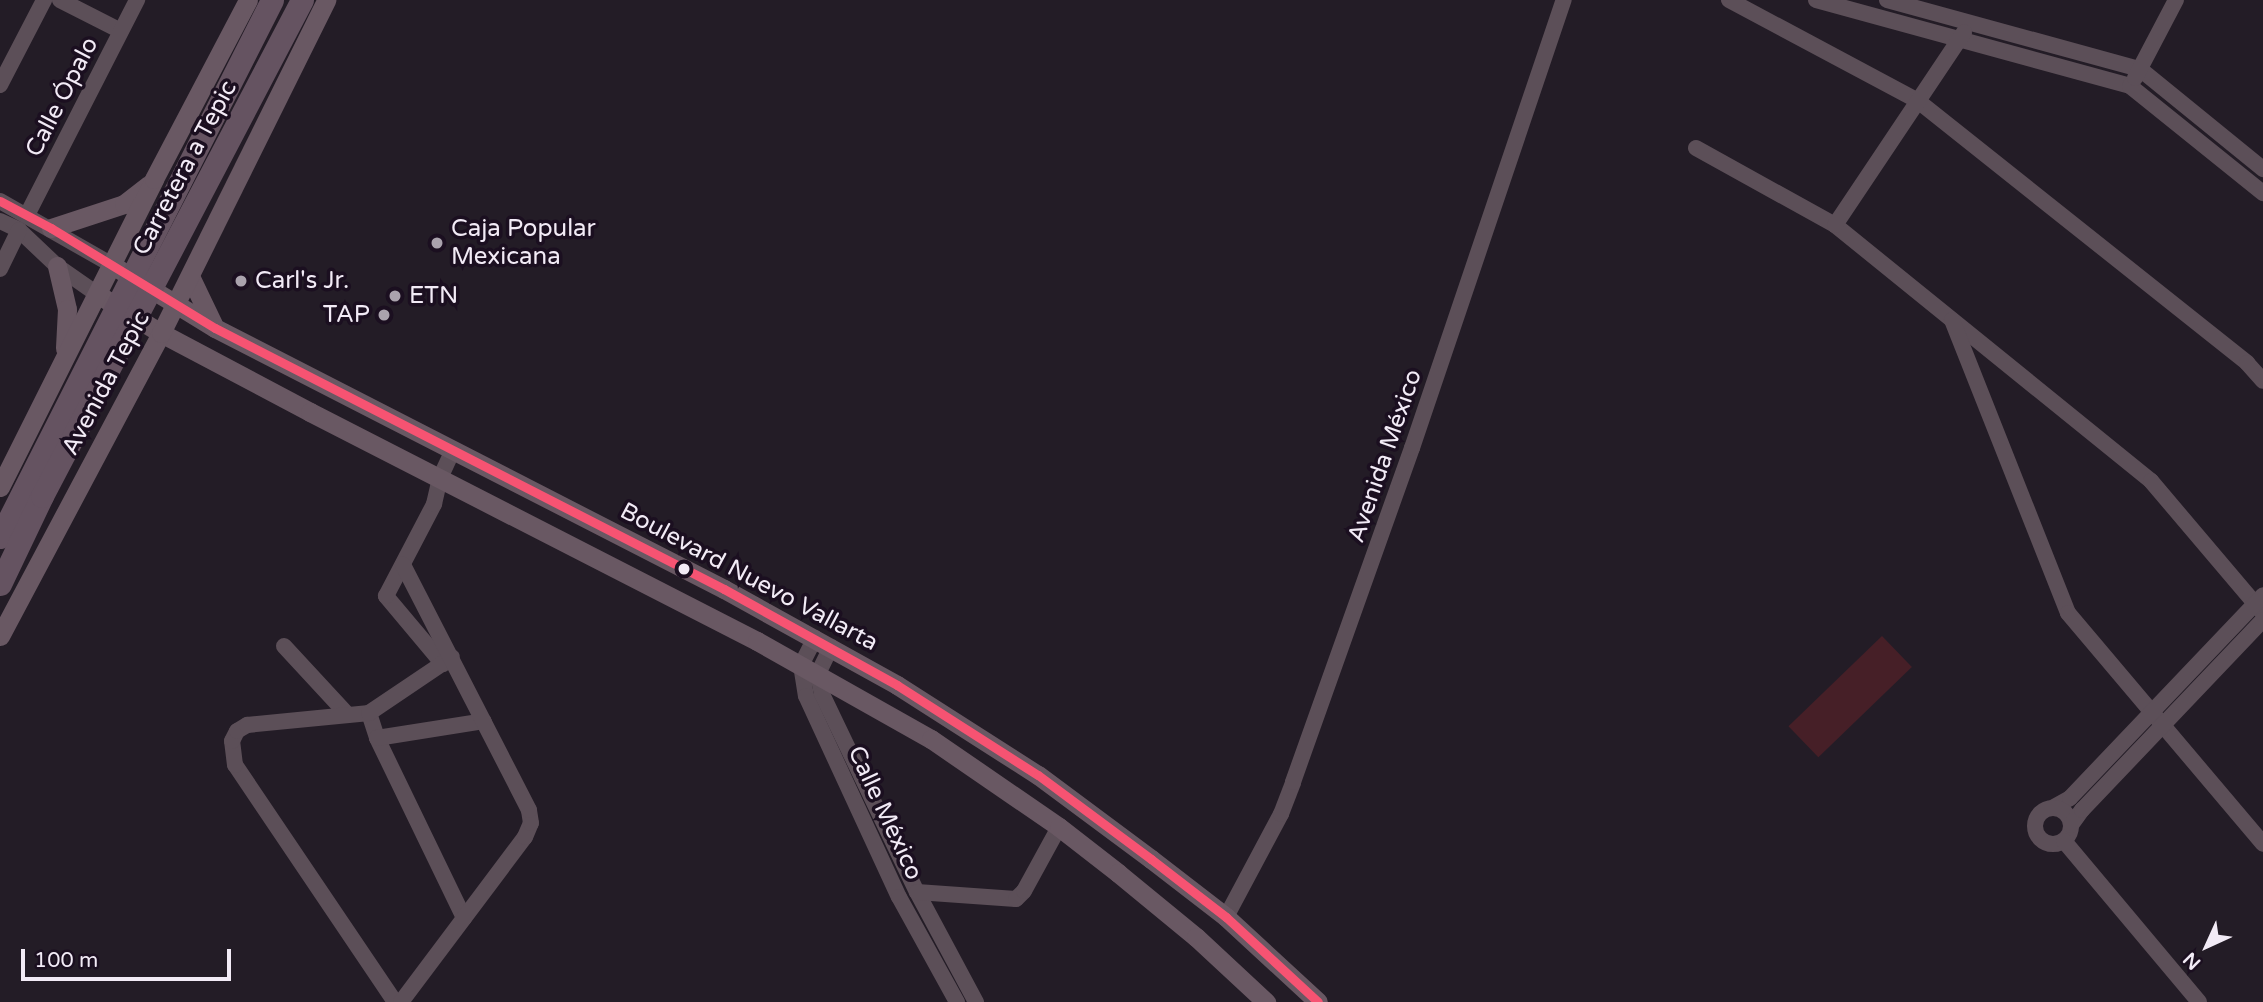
<!DOCTYPE html>
<html>
<head>
<meta charset="utf-8">
<style>
  body { margin:0 }
  #map { position:relative; width:2263px; height:1002px; overflow:hidden; background:#231c26; font-family:"Varela Round",sans-serif }
  div>[style] { position:absolute }
  .green>* { inset:0; background:#461f27; transform-origin:0 0 }
  .minor>* { height:16px; margin:-8px; padding:0 8px; transform-origin:8px; border-radius:8px; background:#5c4f58 }
  .minor>.ring { margin:-8px; padding:0; box-sizing:content-box; background:none; border:16px solid #5c4f58; border-radius:50% }
  .major>* { height:19px; margin:-9.5px; padding:0 9.5px; transform-origin:9.5px; border-radius:9.5px; background:#695863 }
  .highway-bridge>* { height:23px; margin:-11.5px; padding:0 11.5px; transform-origin:11.5px; border-radius:11.5px; background:#655361 }
  .bus-1>* { height:9px; margin:-4.5px; padding:0 4.5px; transform-origin:4.5px; border-radius:4.5px; background:#f65372 }
  .dots>* { width:19px; height:19px; translate:-50% -50%; box-sizing:border-box; border:4px solid #1b0f20; border-radius:50% }
  span { translate:-50% -50%; white-space:nowrap; text-align:center; line-height:1.15; -webkit-text-stroke:7px #1b0f20; paint-order:stroke }
  .street-label { font-size:24px; color:#f2ebf6 }
  .poi-label { font-size:24px; color:#f2ebf6 }
  .left { translate:0 -50%; text-align:left }
  .right { translate:-100% -50%; text-align:right }
  .north { position:absolute; left:2172px; top:911px; width:70px; height:70px; -webkit-text-stroke:5px #1b0f20; paint-order:stroke; rotate:225deg; font-size:19px; font-weight:700; line-height:28px; text-align:center; color:#f2ebf6 }
  .north::after { content:''; display:block; margin:auto; width:24px; height:32px; background:#f2ebf6; clip-path:polygon(50% 0,100% 100%,50% 72%,0 100%) }
  .scale { position:absolute; left:21px; top:949px; width:210px; height:32px; box-sizing:border-box; border:4px solid #f2ebf6; border-top:0; padding-left:9px; font-size:21px; line-height:24px; white-space:nowrap; color:#f2ebf6; -webkit-text-stroke:5px #1b0f20; paint-order:stroke }
</style>
</head>
<body>
<div id="map">
  <div class="green">
    <div style="left:1882px;top:636px;width:43px;height:130px;rotate:46deg"></div>
  </div>
  <div class="minor">
    <div style="left:60px;top:0;width:68px;rotate:26.9deg"></div>
    <div style="left:1729px;top:0;width:214px;rotate:28.1deg"></div>
    <div style="left:1918px;top:101px;width:421px;rotate:38.5deg"></div>
    <div style="left:2247px;top:363px;width:24px;rotate:48deg"></div>
    <div style="left:1816px;top:0;width:326px;rotate:15.3deg"></div>
    <div style="left:2130px;top:86px;width:171px;rotate:38.8deg"></div>
    <div style="left:1887px;top:0;width:262px;rotate:15.3deg"></div>
    <div style="left:2140px;top:69px;width:159px;rotate:39.1deg"></div>
    <div style="left:2135px;top:78px;width:88px;rotate:-62.3deg"></div>
    <div style="left:0;top:85px;width:96px;rotate:-62.6deg"></div>
    <div style="left:1696px;top:148px;width:159px;rotate:29deg"></div>
    <div style="left:1835px;top:225px;width:407px;rotate:39deg"></div>
    <div style="left:2151px;top:481px;width:173px;rotate:49.7deg"></div>
    <div style="left:0;top:201px;width:129px;rotate:29.7deg"></div>
    <div style="left:27px;top:215px;width:242px;rotate:-62.9deg"></div>
    <div style="left:0;top:221px;width:21px;rotate:25deg"></div>
    <div style="left:19px;top:230px;width:52px;rotate:43.5deg"></div>
    <div style="left:57px;top:266px;width:49px;rotate:35deg"></div>
    <div style="left:1835px;top:225px;width:232px;rotate:-56.2deg"></div>
    <div style="left:0;top:269px;width:43px;rotate:-64deg"></div>
    <div style="left:1952px;top:320px;width:315px;rotate:68.4deg"></div>
    <div style="left:2068px;top:613px;width:302px;rotate:49.8deg"></div>
    <div style="left:815px;top:638px;width:30px;rotate:117deg"></div>
    <div style="left:801px;top:665px;width:31px;rotate:81deg"></div>
    <div style="left:806px;top:696px;width:221px;rotate:65.2deg"></div>
    <div style="left:899px;top:897px;width:120px;rotate:61.1deg"></div>
    <div style="left:284px;top:646px;width:94px;rotate:47.2deg"></div>
    <div style="left:831px;top:647px;width:30px;rotate:116deg"></div>
    <div style="left:818px;top:674px;width:20px;rotate:79deg"></div>
    <div style="left:822px;top:694px;width:220px;rotate:64.4deg"></div>
    <div style="left:917px;top:892px;width:125px;rotate:61.8deg"></div>
    <div style="left:443px;top:664px;width:89px;rotate:-130deg"></div>
    <div style="left:386px;top:596px;width:104px;rotate:-62.4deg"></div>
    <div style="left:434px;top:504px;width:27px;rotate:-77deg"></div>
    <div style="left:440px;top:478px;width:31px;rotate:-65deg"></div>
    <div style="left:369px;top:713px;width:26px;rotate:72deg"></div>
    <div style="left:377px;top:738px;width:200px;rotate:64.2deg"></div>
    <div style="left:377px;top:738px;width:108px;rotate:-9deg"></div>
    <div style="left:2054px;top:807px;width:18px;rotate:-29deg"></div>
    <div style="left:2070px;top:798px;width:280px;rotate:-46.4deg"></div>
    <div class="ring" style="left:2035px;top:808px;width:20px;height:20px"></div>
    <div style="left:2071px;top:825px;width:19px;rotate:-54deg"></div>
    <div style="left:2082px;top:810px;width:262px;rotate:-46.4deg"></div>
    <div style="left:2064px;top:841px;width:210px;rotate:50deg"></div>
    <div style="left:917px;top:892px;width:99px;rotate:4deg"></div>
    <div style="left:1016px;top:899px;width:11px;rotate:-45deg"></div>
    <div style="left:1024px;top:891px;width:73px;rotate:-61.3deg"></div>
    <div style="left:1226px;top:917px;width:117px;rotate:-61.9deg"></div>
    <div style="left:1281px;top:814px;width:34px;rotate:-69deg"></div>
    <div style="left:1293px;top:782px;width:355px;rotate:-70.4deg"></div>
    <div style="left:1412px;top:448px;width:473px;rotate:-71.3deg"></div>
    <div style="left:395px;top:1002px;width:286px;rotate:-124deg"></div>
    <div style="left:235px;top:765px;width:24px;rotate:-97deg"></div>
    <div style="left:232px;top:741px;width:11px;rotate:-63deg"></div>
    <div style="left:237px;top:731px;width:12px;rotate:-31deg"></div>
    <div style="left:247px;top:725px;width:123px;rotate:-5.6deg"></div>
    <div style="left:369px;top:713px;width:100px;rotate:-34deg"></div>
    <div style="left:401px;top:1002px;width:206px;rotate:-53.1deg"></div>
    <div style="left:525px;top:837px;width:15px;rotate:-67deg"></div>
    <div style="left:531px;top:823px;width:13px;rotate:-99deg"></div>
    <div style="left:529px;top:810px;width:276px;rotate:-117.2deg"></div>
  </div>
  <div class="major">
    <div style="left:51px;top:228px;width:77px;rotate:-18.2deg"></div>
    <div style="left:124px;top:204px;width:31px;rotate:-38deg"></div>
    <div style="left:112px;top:265px;width:121px;rotate:31.5deg"></div>
    <div style="left:215px;top:328px;width:572px;rotate:27.15deg"></div>
    <div style="left:724px;top:589px;width:198px;rotate:29deg"></div>
    <div style="left:897px;top:685px;width:167px;rotate:32.6deg"></div>
    <div style="left:1038px;top:775px;width:141px;rotate:36.6deg"></div>
    <div style="left:1151px;top:859px;width:95px;rotate:37.7deg"></div>
    <div style="left:1226px;top:917px;width:125px;rotate:42.7deg"></div>
    <div style="left:57px;top:266px;width:44px;rotate:76.9deg"></div>
    <div style="left:67px;top:309px;width:39px;rotate:93deg"></div>
    <div style="left:190px;top:276px;width:53px;rotate:64.4deg"></div>
    <div style="left:97px;top:294px;width:75px;rotate:31.4deg"></div>
    <div style="left:161px;top:333px;width:169px;rotate:27.9deg"></div>
    <div style="left:310px;top:412px;width:502px;rotate:27.13deg"></div>
    <div style="left:757px;top:641px;width:200px;rotate:29.4deg"></div>
    <div style="left:931px;top:739px;width:155px;rotate:34.5deg"></div>
    <div style="left:1059px;top:827px;width:75px;rotate:37.9deg"></div>
    <div style="left:1118px;top:873px;width:101px;rotate:39.4deg"></div>
    <div style="left:1196px;top:937px;width:96px;rotate:42.9deg"></div>
    <div style="left:0;top:487px;width:344px;rotate:-63.4deg"></div>
    <div style="left:154px;top:179px;width:202px;rotate:-62.3deg"></div>
    <div style="left:0;top:636px;width:343px;rotate:-62deg"></div>
    <div style="left:161px;top:333px;width:372px;rotate:-63.6deg"></div>
  </div>
  <div class="highway-bridge">
    <div style="left:0;top:537px;width:602px;rotate:-63.14deg"></div>
    <div style="left:0;top:584px;width:98px;rotate:-64.5deg"></div>
    <div style="left:42px;top:496px;width:560px;rotate:-62.34deg"></div>
  </div>
  <div class="bus-1">
    <div style="left:0;top:201px;width:58px;rotate:27.9deg"></div>
    <div style="left:51px;top:228px;width:192px;rotate:31.4deg"></div>
    <div style="left:215px;top:328px;width:572px;rotate:27.15deg"></div>
    <div style="left:724px;top:589px;width:198px;rotate:29deg"></div>
    <div style="left:897px;top:685px;width:167px;rotate:32.6deg"></div>
    <div style="left:1038px;top:775px;width:141px;rotate:36.6deg"></div>
    <div style="left:1151px;top:859px;width:95px;rotate:37.7deg"></div>
    <div style="left:1226px;top:917px;width:125px;rotate:42.7deg"></div>
  </div>
  <div class="dots">
    <div style="left:437px;top:243px;background:#aaa3ad"></div>
    <div style="left:241px;top:281px;background:#aaa3ad"></div>
    <div style="left:395px;top:296px;background:#aaa3ad"></div>
    <div style="left:384px;top:315px;background:#aaa3ad"></div>
    <div style="left:684px;top:569px;background:#f2ebf6"></div>
  </div>
  <div class="street-label">
    <span style="left:62px;top:97px;rotate:-63deg">Calle Ópalo</span>
    <span style="left:185px;top:168px;rotate:-62deg">Carretera a Tepic</span>
    <span style="left:106px;top:383px;rotate:-62deg">Avenida Tepic</span>
    <span style="left:1385px;top:456px;rotate:-71deg">Avenida México</span>
    <span style="left:749px;top:577px;rotate:28deg">Boulevard Nuevo Vallarta</span>
    <span style="left:885px;top:813px;rotate:65deg">Calle México</span>
  </div>
  <div class="poi-label">
    <span class="left" style="left:451px;top:243px">Caja Popular<br>Mexicana</span>
    <span class="left" style="left:255px;top:281px">Carl's Jr.</span>
    <span class="left" style="left:409px;top:296px">ETN</span>
    <span class="right" style="left:370px;top:315px">TAP</span>
  </div>
  <div class="north">N</div>
  <div class="scale">100 m</div>
</div>
</body>
</html>
